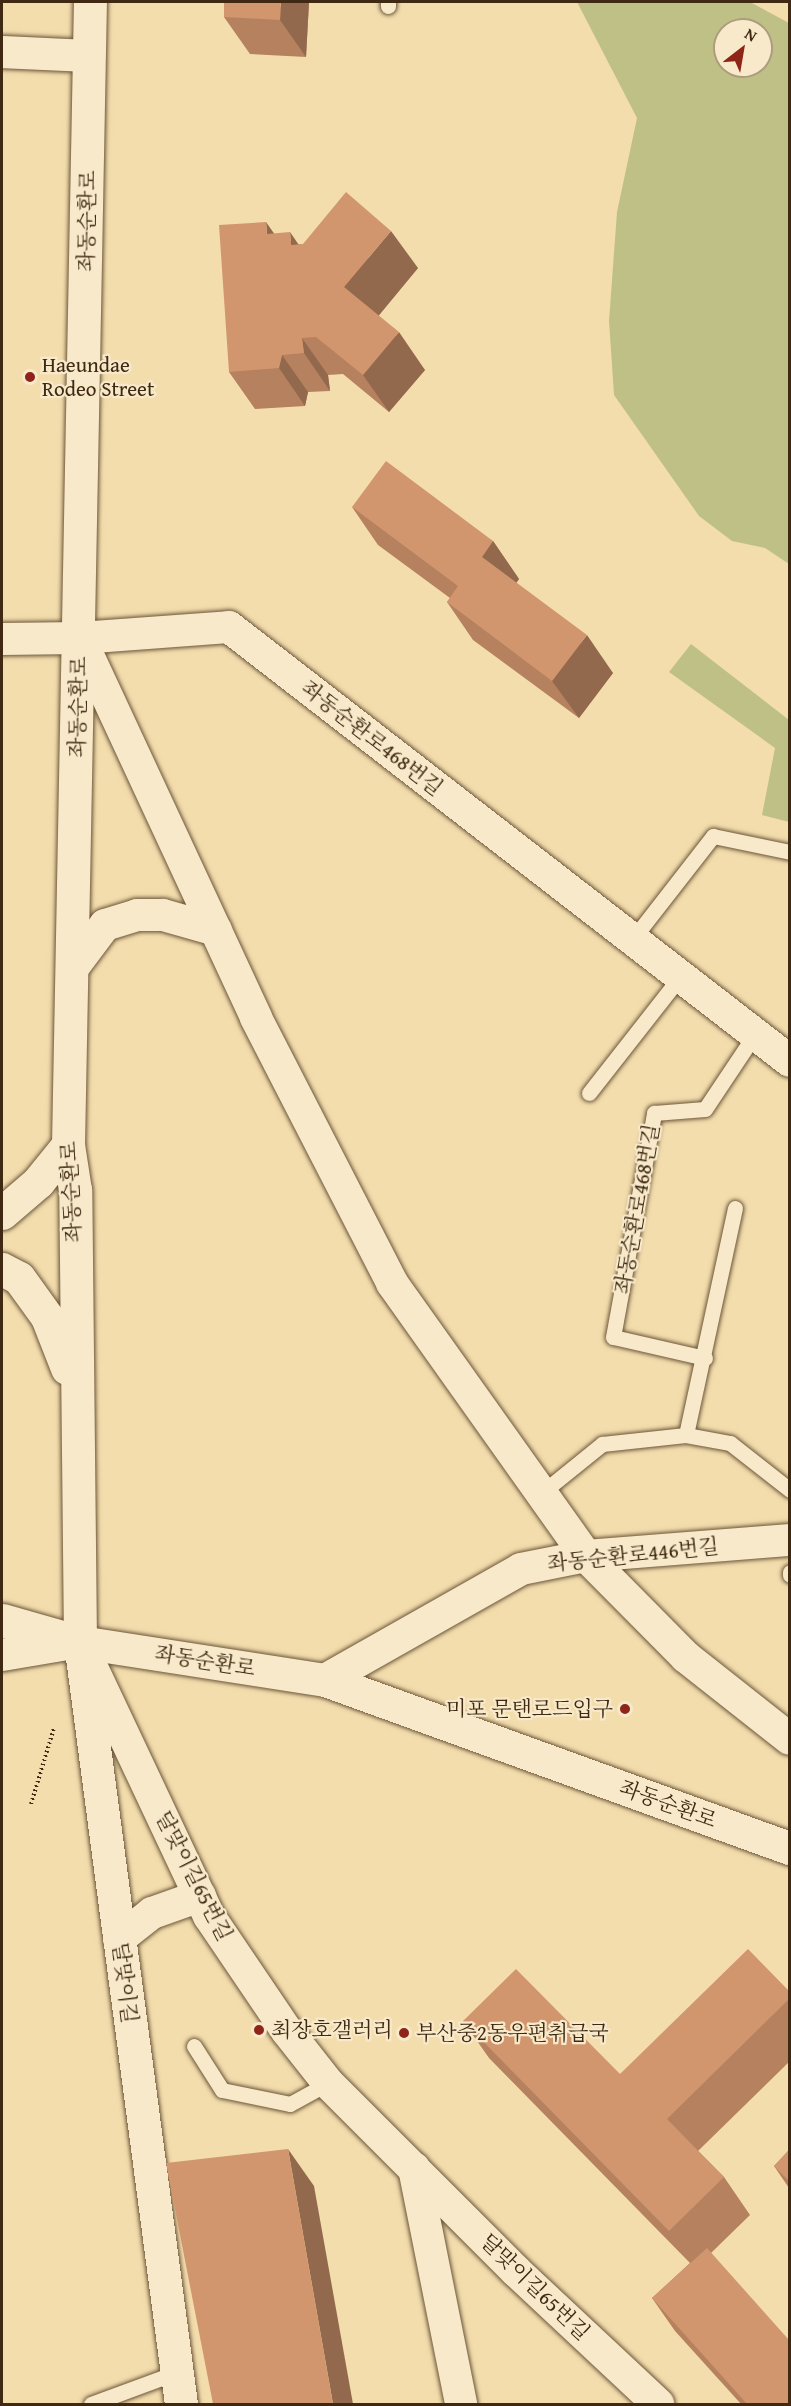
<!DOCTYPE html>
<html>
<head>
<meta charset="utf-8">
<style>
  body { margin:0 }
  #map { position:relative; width:791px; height:2406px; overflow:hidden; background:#f3ddad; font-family:"Gentium Book Plus","Noto Serif KR",serif }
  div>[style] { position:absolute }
  .green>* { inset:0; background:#bfc086 }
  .path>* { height:4px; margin-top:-2px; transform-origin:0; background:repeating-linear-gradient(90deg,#3f2912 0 1.5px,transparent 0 4.5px) }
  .roads { filter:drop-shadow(0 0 2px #6c5639) drop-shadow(0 0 2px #6c5639) }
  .service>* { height:15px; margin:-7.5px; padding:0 7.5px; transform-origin:7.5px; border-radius:7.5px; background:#f7e9ca }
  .minor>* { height:32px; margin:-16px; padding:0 16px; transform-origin:16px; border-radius:16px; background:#f7e9ca }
  .tertiary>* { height:33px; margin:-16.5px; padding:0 16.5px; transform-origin:16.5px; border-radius:16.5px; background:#f7e9ca }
  .secondary>* { height:33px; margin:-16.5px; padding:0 16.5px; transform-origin:16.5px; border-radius:16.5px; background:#f7e9ca }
  .wall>* { inset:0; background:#b5815f }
  .shaded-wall>* { inset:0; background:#93694d }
  .building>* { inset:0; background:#d2966e }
  .dots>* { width:16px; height:16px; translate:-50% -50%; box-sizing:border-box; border:3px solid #f7e9ca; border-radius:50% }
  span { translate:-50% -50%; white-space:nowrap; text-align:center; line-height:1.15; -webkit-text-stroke:4.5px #f7e9ca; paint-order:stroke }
  .street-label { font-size:21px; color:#3f2912 }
  .poi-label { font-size:21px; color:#3f2912 }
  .left { translate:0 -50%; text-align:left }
  .right { translate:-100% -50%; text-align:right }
  .frame { position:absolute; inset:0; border:3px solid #3f2912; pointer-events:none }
  .north { position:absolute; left:713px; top:18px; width:60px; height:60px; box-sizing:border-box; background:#f7e9ca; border:2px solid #ad9c80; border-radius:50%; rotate:31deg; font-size:16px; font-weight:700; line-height:24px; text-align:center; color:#3f2912 }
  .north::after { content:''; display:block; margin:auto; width:21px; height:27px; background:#8f2418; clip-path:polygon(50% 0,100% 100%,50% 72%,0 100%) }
</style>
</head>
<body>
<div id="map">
  <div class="green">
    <div style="clip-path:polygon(evenodd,577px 2px,750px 2px,789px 23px,789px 564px,765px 548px,732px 541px,699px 516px,614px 395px,609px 321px,617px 212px,637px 118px,577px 2px,725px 30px,761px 30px,761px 66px,725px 66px,725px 30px)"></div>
    <div style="clip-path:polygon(691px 644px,789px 720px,789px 822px,762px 815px,775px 748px,669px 672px)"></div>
  </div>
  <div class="path">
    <div style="left:31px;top:1804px;width:79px;rotate:-73.2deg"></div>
  </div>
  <div class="roads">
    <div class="service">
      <div style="left:388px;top:6px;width:4px;rotate:-90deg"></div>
      <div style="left:632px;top:940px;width:132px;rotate:-52.1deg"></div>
      <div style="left:713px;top:836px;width:79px;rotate:11.7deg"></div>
      <div style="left:589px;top:1093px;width:147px;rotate:-51.9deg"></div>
      <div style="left:735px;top:1208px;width:232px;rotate:102.2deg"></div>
      <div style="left:686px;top:1435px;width:45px;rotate:10.3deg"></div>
      <div style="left:730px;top:1443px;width:76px;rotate:38.1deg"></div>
      <div style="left:705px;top:1358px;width:94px;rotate:-167.1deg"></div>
      <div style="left:613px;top:1337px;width:228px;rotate:-79.6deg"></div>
      <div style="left:654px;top:1113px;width:51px;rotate:-4.5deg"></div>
      <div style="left:705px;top:1109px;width:90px;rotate:-56.3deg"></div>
      <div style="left:544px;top:1491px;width:75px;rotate:-39deg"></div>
      <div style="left:602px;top:1444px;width:84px;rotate:-6.1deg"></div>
      <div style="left:790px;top:1572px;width:3px;rotate:90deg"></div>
      <div style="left:194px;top:2046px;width:52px;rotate:57.5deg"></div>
      <div style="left:222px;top:2090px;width:69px;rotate:11.6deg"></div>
      <div style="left:290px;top:2104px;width:43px;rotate:-28.9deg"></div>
      <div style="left:91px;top:2404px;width:90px;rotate:-20.3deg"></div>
    </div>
    <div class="minor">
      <div style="left:2px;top:52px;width:87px;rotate:2.6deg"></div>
      <div style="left:80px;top:638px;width:419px;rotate:65.1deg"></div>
      <div style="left:256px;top:1018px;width:298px;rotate:62.8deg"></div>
      <div style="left:392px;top:1283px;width:335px;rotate:54.6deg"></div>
      <div style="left:586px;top:1556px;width:142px;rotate:45.3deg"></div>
      <div style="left:686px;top:1657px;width:132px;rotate:38.3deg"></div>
      <div style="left:2px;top:639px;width:78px;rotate:-0.7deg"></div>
      <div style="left:80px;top:638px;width:149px;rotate:-4.2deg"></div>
      <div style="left:229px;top:627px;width:709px;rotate:37.73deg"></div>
      <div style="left:72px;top:969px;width:55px;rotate:-53.1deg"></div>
      <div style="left:105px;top:925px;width:34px;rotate:-17deg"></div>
      <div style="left:137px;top:915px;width:26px"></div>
      <div style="left:163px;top:915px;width:55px;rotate:15.8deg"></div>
      <div style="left:2px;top:1655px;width:79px;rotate:-9.5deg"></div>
      <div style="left:80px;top:1642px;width:303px;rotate:64.8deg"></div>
      <div style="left:209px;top:1916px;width:139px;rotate:55.9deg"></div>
      <div style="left:287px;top:2031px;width:66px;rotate:51.7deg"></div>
      <div style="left:328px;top:2083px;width:266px;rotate:45deg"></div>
      <div style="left:516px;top:2271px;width:195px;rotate:43.1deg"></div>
      <div style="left:325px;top:1680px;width:225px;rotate:-29.5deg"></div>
      <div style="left:521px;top:1569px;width:66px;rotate:-11.3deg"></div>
      <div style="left:586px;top:1556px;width:205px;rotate:-4.5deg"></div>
      <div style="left:119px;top:1939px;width:42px;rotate:-38.2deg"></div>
      <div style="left:152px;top:1913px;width:51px;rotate:-19.5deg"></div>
      <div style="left:414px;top:2168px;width:241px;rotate:78.7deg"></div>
    </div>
    <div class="tertiary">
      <div style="left:80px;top:1642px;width:769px;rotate:82.45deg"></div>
    </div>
    <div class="secondary">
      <div style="left:2px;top:1213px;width:48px;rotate:-40.7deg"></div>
      <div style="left:38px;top:1182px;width:48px;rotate:-51deg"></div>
      <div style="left:2px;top:1269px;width:19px;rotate:28deg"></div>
      <div style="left:19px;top:1278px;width:48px;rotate:54.3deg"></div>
      <div style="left:47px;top:1317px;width:55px;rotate:68.6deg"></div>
      <div style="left:2px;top:1620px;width:81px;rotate:15.8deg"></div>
      <div style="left:80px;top:1642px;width:248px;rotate:8.8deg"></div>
      <div style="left:325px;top:1680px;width:494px;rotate:19.9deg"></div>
      <div style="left:80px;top:1642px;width:452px;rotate:-90.6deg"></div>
      <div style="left:75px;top:1190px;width:46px;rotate:-98.8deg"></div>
      <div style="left:68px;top:1145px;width:1143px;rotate:-88.9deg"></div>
    </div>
  </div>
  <div class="wall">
    <div style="clip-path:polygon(309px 2px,306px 57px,250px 54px,224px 17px)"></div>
    <div style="clip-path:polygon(274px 234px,298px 244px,418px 268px,378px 316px,425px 370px,389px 412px,343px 374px,328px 375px,330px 391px,308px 392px,305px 406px,255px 409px,229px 372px)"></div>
    <div style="clip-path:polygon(352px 507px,493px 541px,519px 579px,516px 583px,613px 673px,579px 718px,473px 640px,447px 602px,450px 598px,378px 545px)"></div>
    <div style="clip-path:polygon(789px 1991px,789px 2062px,698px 2151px,724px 2177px,750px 2215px,711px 2253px,789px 2404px,741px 2404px,675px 2331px,652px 2298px,690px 2263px,489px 2058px,463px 2021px,620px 2074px)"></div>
    <div style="clip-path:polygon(789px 2150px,789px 2188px,774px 2166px)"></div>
  </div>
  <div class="shaded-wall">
    <div style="clip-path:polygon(281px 2px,309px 2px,306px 57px,280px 20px)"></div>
    <div style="clip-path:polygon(266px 222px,292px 259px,267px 234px)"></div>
    <div style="clip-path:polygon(391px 231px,418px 268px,371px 325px,344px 287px)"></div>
    <div style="clip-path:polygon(290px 232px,316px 270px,291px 245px)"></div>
    <div style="clip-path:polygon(399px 332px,425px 370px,389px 412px,363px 375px)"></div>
    <div style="clip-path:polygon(302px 338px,328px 375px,330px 391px,304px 353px)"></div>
    <div style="clip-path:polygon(282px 355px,308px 392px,305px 406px,279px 368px)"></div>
    <div style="clip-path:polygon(493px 541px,519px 579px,508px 595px,482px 557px)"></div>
    <div style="clip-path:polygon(587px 635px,613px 673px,579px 718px,552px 681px)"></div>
    <div style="clip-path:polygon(288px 2149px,314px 2186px,353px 2404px,333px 2404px)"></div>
  </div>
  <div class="building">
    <div style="clip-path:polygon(224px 2px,281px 2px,280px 20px,224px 17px)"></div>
    <div style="clip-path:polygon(346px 192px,391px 231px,344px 287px,399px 332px,363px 375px,316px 337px,302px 338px,304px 353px,282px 355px,279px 368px,229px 372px,219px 225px,266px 222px,267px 234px,290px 232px,291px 245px,303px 244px)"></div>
    <div style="clip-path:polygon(386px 461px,493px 541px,482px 557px,587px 635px,552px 681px,447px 602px,458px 586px,352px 507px)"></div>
    <div style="clip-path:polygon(748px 1949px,789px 1991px,789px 1999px,667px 2119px,724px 2177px,669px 2231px,463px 2021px,516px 1969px,620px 2074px)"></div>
    <div style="clip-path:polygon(288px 2149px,333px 2404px,213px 2404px,166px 2163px)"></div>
    <div style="clip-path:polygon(789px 2150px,789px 2181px,774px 2166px)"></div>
    <div style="clip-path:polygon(707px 2248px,789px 2340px,789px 2404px,747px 2404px,652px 2298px)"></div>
  </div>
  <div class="dots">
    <div style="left:30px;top:377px;background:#8f2418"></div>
    <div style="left:625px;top:1709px;background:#8f2418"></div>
    <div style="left:259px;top:2030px;background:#8f2418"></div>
    <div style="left:404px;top:2033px;background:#8f2418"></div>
  </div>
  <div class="street-label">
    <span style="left:87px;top:221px;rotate:-89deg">좌동순환로</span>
    <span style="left:78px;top:707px;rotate:-89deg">좌동순환로</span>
    <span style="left:372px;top:738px;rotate:38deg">좌동순환로468번길</span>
    <span style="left:71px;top:1192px;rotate:-93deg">좌동순환로</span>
    <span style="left:637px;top:1209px;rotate:-80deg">좌동순환로468번길</span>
    <span style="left:633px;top:1555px;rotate:-6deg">좌동순환로446번길</span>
    <span style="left:205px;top:1661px;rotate:9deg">좌동순환로</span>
    <span style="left:668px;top:1804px;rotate:20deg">좌동순환로</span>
    <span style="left:194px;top:1876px;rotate:63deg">달맞이길65번길</span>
    <span style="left:125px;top:1983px;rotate:83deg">달맞이길</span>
    <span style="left:535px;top:2287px;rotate:44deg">달맞이길65번길</span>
  </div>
  <div class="poi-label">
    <span class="left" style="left:42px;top:377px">Haeundae<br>Rodeo Street</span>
    <span class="right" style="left:613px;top:1709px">미포 문탠로드입구</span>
    <span class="left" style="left:271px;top:2030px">최장호갤러리</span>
    <span class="left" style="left:416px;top:2033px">부산중2동우편취급국</span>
  </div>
  <div class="frame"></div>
  <div class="north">N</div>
</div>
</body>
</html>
